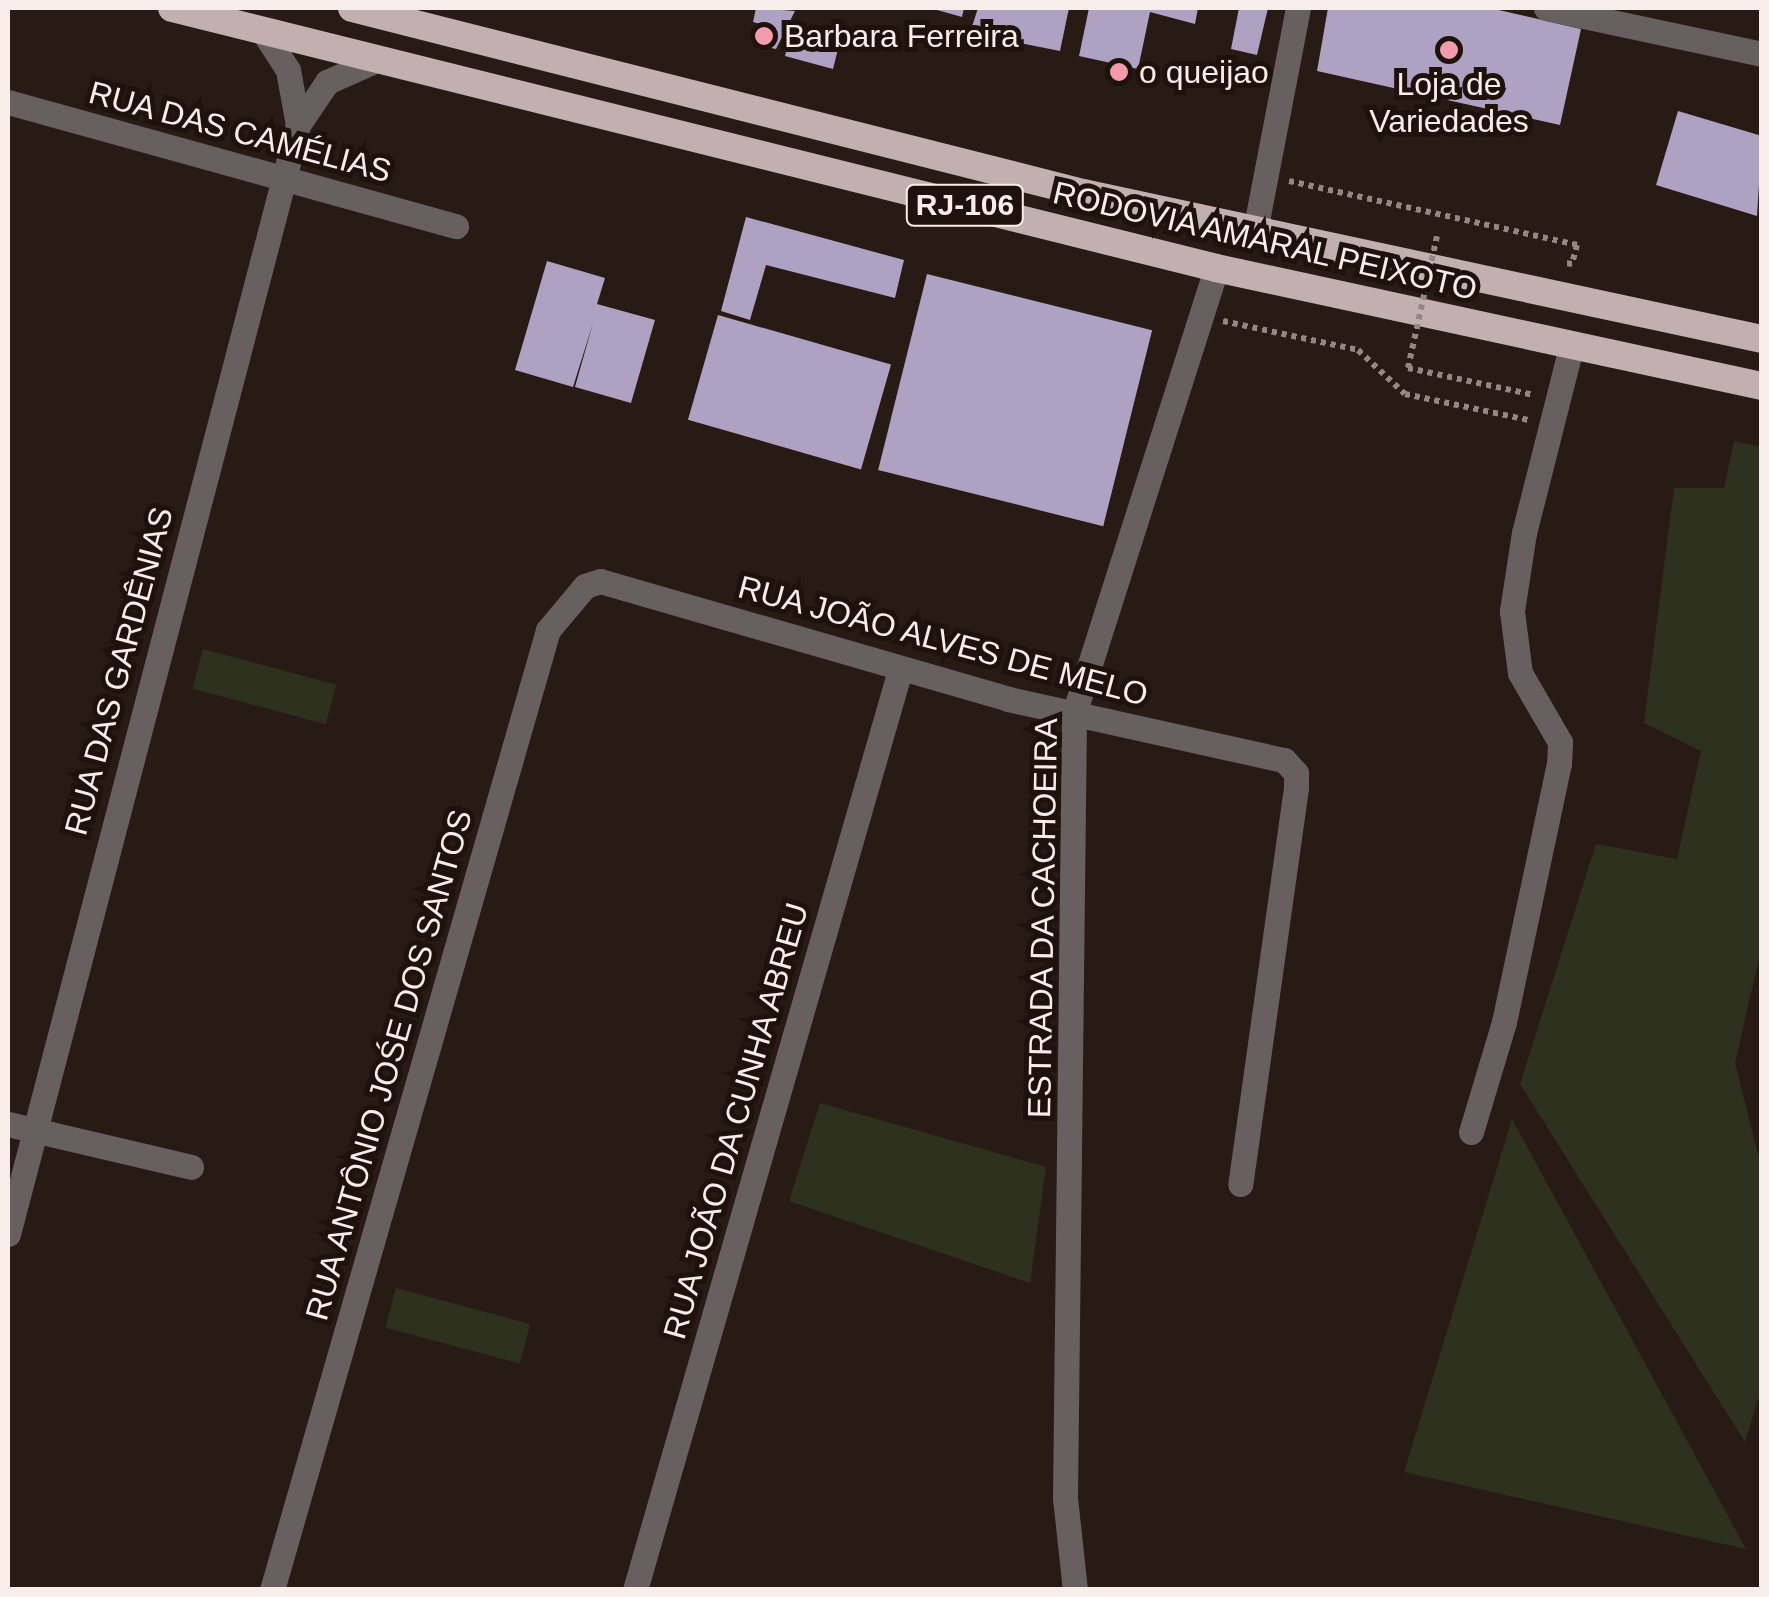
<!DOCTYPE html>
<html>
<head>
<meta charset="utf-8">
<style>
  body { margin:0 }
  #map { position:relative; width:1769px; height:1597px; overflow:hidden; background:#281b16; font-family:Helvetica,sans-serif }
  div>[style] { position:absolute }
  .green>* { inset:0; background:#2f311f; transform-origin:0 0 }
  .building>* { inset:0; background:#aea1c2; transform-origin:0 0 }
  .path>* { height:6px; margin-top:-3px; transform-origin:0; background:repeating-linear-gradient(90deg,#928783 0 5px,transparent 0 10px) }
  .minor>* { height:25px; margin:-12.5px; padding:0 12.5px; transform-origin:12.5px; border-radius:12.5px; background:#686060 }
  .tertiary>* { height:25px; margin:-12.5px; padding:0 12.5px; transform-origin:12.5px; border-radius:12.5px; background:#686060 }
  .trunk>* { height:28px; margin:-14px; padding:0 14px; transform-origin:14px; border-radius:14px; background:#c2b0b0 }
  .path-bridge>* { height:6px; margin-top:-3px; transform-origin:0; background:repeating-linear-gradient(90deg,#928783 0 5px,transparent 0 10px) }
  .dots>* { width:28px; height:28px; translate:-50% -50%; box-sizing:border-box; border:5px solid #1e120d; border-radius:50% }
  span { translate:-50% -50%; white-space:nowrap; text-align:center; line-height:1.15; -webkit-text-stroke:10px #1e120d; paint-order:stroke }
  .shield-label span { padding:2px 8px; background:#1e120d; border:2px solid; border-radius:8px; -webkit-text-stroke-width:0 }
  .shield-label { font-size:30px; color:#f7eeea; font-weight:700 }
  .poi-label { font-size:32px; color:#f7eeea }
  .left { translate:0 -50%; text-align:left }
  .street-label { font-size:32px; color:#f7eeea }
  .frame { position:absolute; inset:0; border:10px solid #f7eeea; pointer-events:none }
</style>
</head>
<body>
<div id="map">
  <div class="green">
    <div style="clip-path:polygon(1734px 441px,1762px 447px,1762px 946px,1735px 1062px,1762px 1170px,1761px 1390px,1745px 1442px,1520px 1084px,1596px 844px,1677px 859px,1701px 751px,1644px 723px,1674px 488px,1724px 488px)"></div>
    <div style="left:203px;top:649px;width:138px;height:41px;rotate:15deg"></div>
    <div style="clip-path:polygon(820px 1103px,1046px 1167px,1030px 1283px,789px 1201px)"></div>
    <div style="clip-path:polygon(1512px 1119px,1746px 1549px,1404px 1472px)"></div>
    <div style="left:396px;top:1288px;width:139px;height:41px;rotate:15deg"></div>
  </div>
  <div class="building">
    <div style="clip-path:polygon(756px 8px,795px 11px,776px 49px,762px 46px,767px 26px,753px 22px)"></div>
    <div style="clip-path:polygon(930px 8px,964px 8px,962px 17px)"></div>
    <div style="clip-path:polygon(978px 8px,1069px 8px,1060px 51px,970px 33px)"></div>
    <div style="clip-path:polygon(1089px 8px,1198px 8px,1195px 24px,1150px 12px,1138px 69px,1079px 56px)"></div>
    <div style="clip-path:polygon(1239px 8px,1268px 8px,1257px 55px,1231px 49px)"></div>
    <div style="clip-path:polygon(1328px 8px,1490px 8px,1581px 29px,1560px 125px,1317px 71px)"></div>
    <div style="clip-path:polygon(790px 34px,840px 41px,833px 69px,785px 56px)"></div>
    <div style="clip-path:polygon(1678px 111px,1762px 136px,1757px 216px,1656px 185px)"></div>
    <div style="clip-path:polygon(746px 217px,904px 260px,895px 298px,766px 265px,750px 320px,721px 311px)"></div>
    <div style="clip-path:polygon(547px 261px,605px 278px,597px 304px,655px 320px,631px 403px,575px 387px,593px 323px,573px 387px,515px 370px)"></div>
    <div style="left:927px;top:274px;width:232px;height:202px;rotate:14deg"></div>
    <div style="left:718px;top:315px;width:180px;height:109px;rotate:16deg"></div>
  </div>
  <div class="path">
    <div style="left:1289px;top:181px;width:295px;rotate:12.5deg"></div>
    <div style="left:1577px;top:245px;width:20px;rotate:105deg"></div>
    <div style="left:1572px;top:264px;width:7px;rotate:-172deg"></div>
    <div style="left:1223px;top:321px;width:138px;rotate:12.1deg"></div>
    <div style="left:1358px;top:350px;width:64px;rotate:43.1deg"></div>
    <div style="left:1405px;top:394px;width:126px;rotate:11.9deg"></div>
    <div style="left:1408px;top:368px;width:129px;rotate:12.1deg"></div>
  </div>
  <div class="minor">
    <div style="left:1546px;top:8px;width:221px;rotate:12deg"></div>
    <div style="left:262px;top:30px;width:48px;rotate:57deg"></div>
    <div style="left:288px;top:70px;width:56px;rotate:79.7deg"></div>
    <div style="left:8px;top:102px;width:465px;rotate:15.5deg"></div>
    <div style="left:8px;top:1124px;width:188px;rotate:13.2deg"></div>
    <div style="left:1471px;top:1132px;width:115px;rotate:-73.3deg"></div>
    <div style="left:1504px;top:1022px;width:264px;rotate:-78deg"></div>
    <div style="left:1559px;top:764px;width:22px;rotate:-87deg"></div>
    <div style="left:1560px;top:742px;width:80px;rotate:-120.1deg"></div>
    <div style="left:1520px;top:673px;width:63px;rotate:-97.4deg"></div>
    <div style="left:1512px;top:611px;width:79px;rotate:-81.3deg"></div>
    <div style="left:1524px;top:533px;width:192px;rotate:-75.8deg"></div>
    <div style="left:8px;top:1234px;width:1146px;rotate:-75.35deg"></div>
    <div style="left:298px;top:125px;width:52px;rotate:-56deg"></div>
    <div style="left:327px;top:82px;width:57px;rotate:-23.9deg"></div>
    <div style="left:272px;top:1590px;width:999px;rotate:-73.96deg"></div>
    <div style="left:548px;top:630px;width:57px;rotate:-49.9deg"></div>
    <div style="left:585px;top:586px;width:16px;rotate:-18deg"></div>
    <div style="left:600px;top:581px;width:425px;rotate:16.1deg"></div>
    <div style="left:1008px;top:699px;width:283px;rotate:12.5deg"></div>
    <div style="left:1284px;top:760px;width:18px;rotate:47deg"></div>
    <div style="left:1296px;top:773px;width:15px;rotate:90deg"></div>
    <div style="left:1296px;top:788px;width:400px;rotate:98deg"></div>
    <div style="left:635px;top:1590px;width:957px;rotate:-73.93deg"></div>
    <div style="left:1075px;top:1590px;width:93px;rotate:-96.2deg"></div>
    <div style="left:1065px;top:1498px;width:784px;rotate:-89.34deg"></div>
    <div style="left:1074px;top:714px;width:468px;rotate:-72.3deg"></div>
  </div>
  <div class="tertiary">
    <div style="left:1255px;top:231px;width:227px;rotate:-79.1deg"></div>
  </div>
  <div class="trunk">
    <div style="left:172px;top:8px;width:1076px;rotate:13.98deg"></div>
    <div style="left:1216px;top:268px;width:559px;rotate:12.2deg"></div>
    <div style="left:352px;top:8px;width:754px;rotate:14.2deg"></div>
    <div style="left:1083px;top:193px;width:695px;rotate:12.14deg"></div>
  </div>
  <div class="path-bridge">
    <div style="left:1408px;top:368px;width:135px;rotate:-77.6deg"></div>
  </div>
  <div class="dots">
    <div style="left:764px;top:36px;background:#f39aab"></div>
    <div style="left:1449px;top:50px;background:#f39aab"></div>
    <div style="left:1119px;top:72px;background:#f39aab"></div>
  </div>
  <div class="shield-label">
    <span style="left:965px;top:205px">RJ-106</span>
  </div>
  <div class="poi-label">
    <span class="left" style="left:784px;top:36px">Barbara Ferreira</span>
    <span class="left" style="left:1139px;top:72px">o queijao</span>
    <span style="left:1449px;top:103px">Loja de<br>Variedades</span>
  </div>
  <div class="street-label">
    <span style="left:240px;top:132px;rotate:15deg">RUA DAS CAMÉLIAS</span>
    <span style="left:1265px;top:241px;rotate:13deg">RODOVIA AMARAL PEIXOTO</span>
    <span style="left:943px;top:641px;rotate:15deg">RUA JOÃO ALVES DE MELO</span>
    <span style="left:119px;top:671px;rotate:-75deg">RUA DAS GARDÊNIAS</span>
    <span style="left:1043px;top:918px;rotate:-89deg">ESTRADA DA CACHOEIRA</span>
    <span style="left:389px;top:1065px;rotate:-74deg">RUA ANTÔNIO JOŚE DOS SANTOS</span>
    <span style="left:736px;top:1121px;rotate:-74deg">RUA JOÃO DA CUNHA ABREU</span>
  </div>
  <div class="frame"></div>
</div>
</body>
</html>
